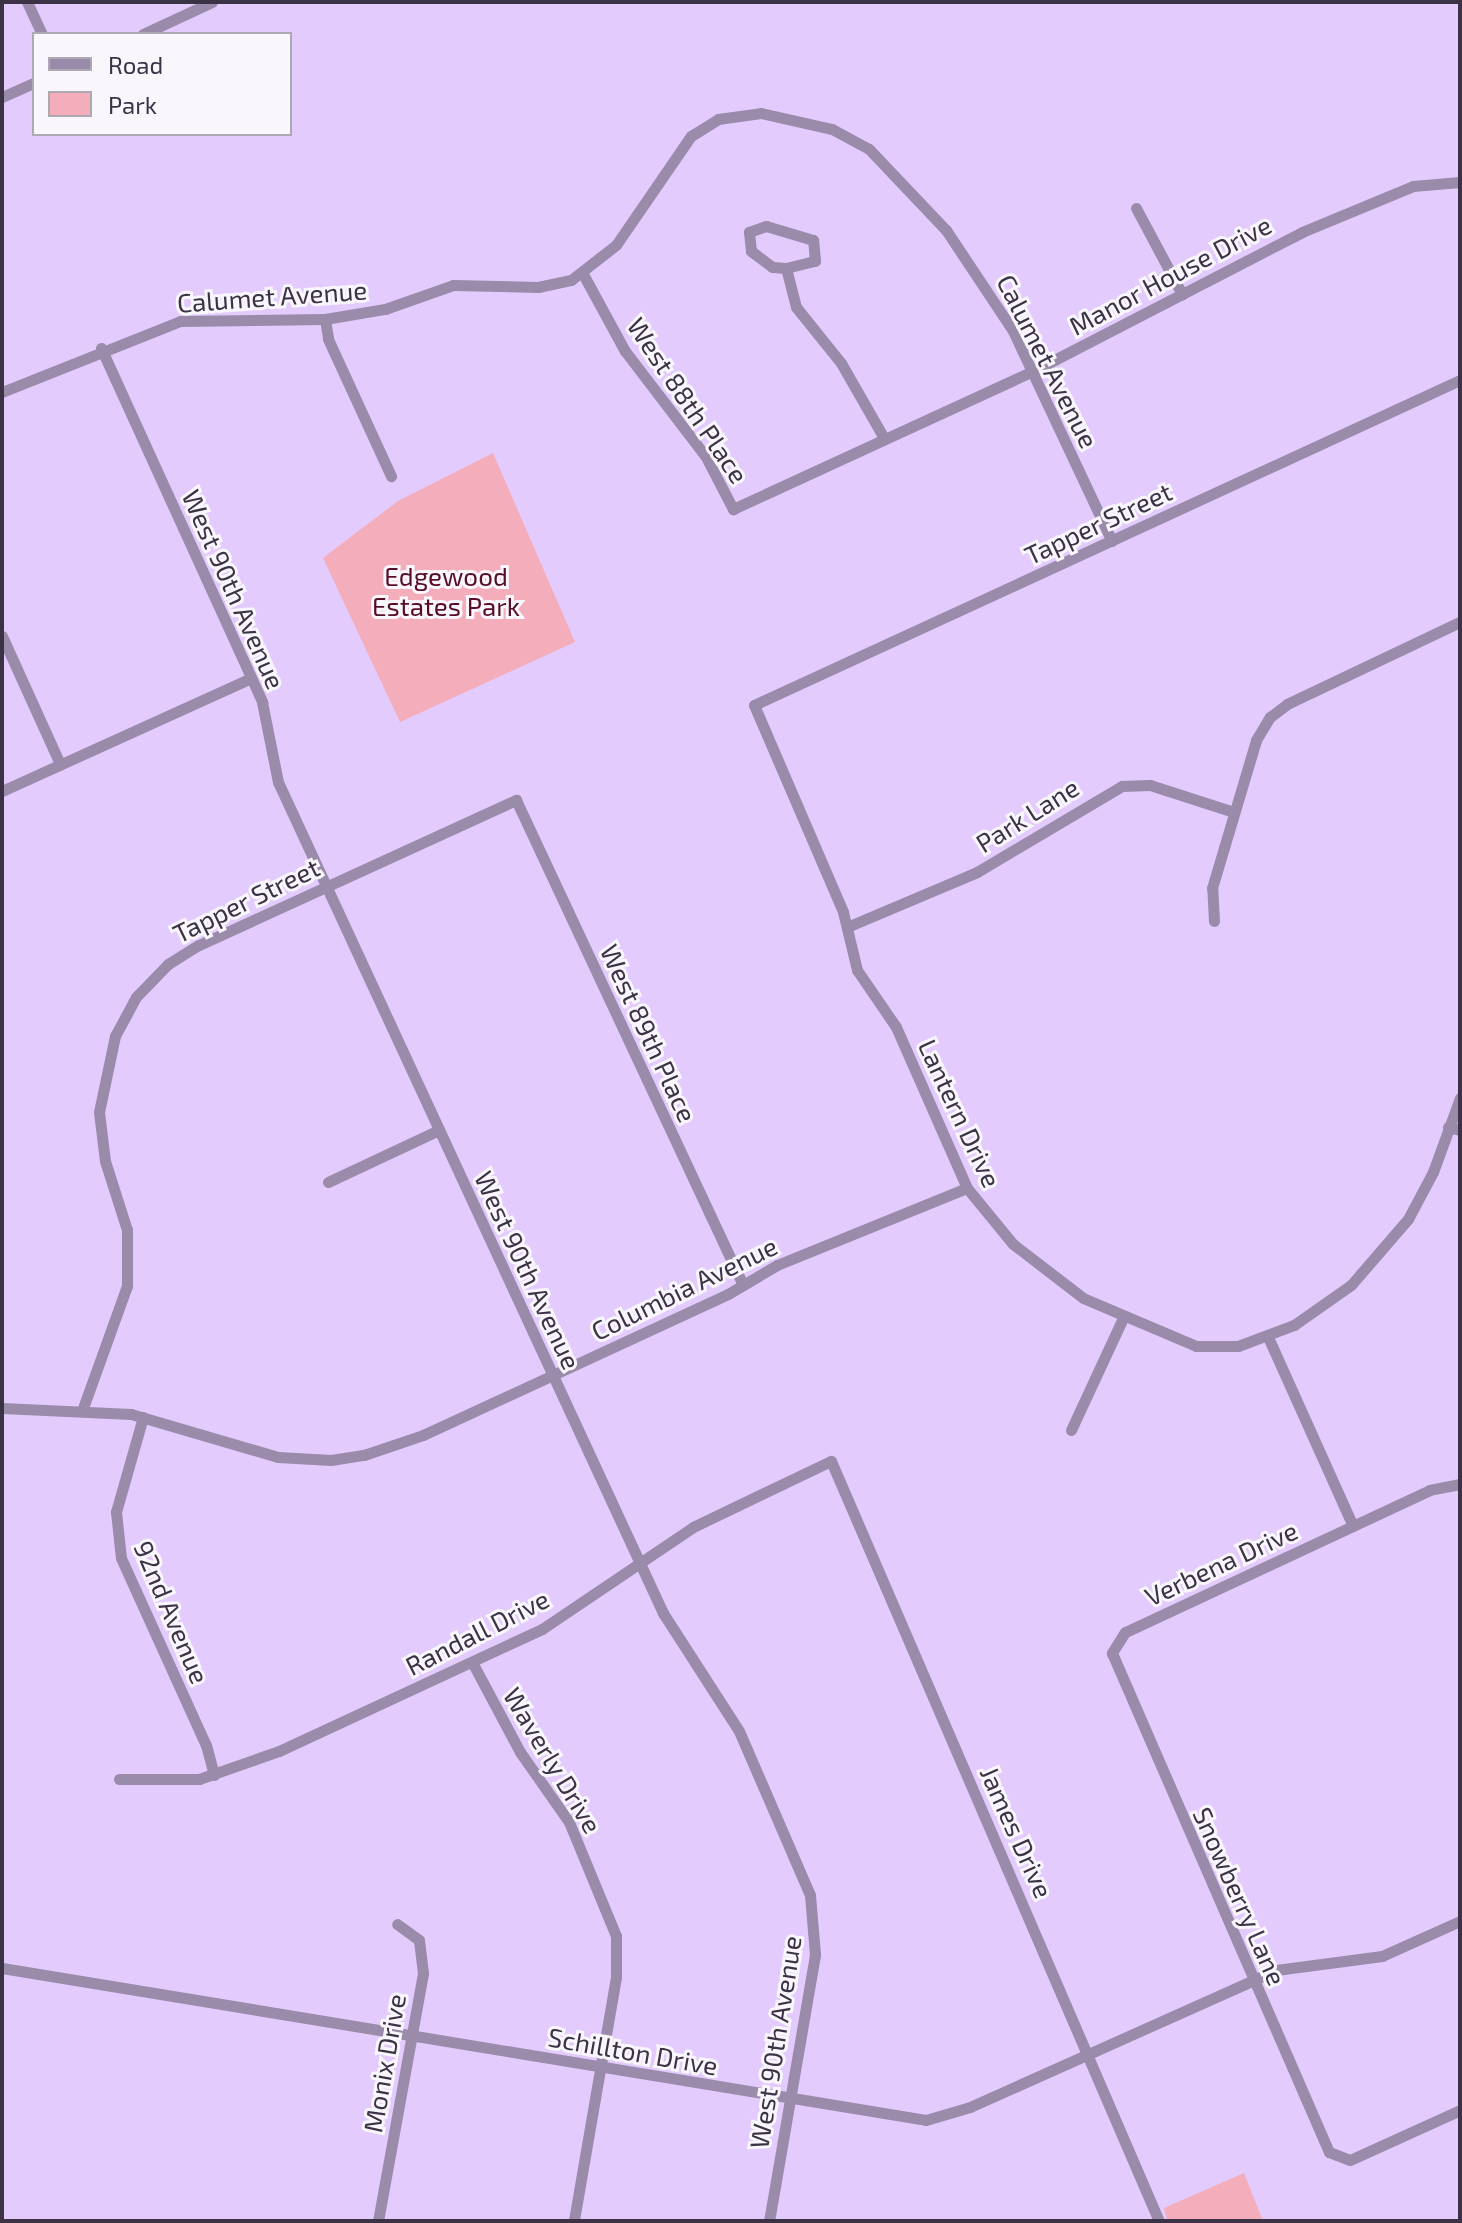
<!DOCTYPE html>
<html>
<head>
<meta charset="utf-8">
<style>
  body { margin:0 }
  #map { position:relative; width:1462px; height:2223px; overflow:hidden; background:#e3cbfe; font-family:"Exo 2",sans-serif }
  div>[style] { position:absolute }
  .green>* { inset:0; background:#f4adba }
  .street>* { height:11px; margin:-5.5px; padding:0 5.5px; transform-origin:5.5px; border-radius:5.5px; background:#998ba9 }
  span { translate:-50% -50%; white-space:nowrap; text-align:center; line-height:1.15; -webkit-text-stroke:6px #f9f7fc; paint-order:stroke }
  .street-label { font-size:26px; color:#3c3246 }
  .park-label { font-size:26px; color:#580d26 }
  .frame { position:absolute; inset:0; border:4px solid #3c3246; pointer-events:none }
  .legend { position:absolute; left:32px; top:32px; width:260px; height:104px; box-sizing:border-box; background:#f9f7fc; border:2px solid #ada8b3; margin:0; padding:10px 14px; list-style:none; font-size:24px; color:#3c3246 }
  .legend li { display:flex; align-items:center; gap:16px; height:40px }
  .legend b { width:40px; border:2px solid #ada8b3 }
</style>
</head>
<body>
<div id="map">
  <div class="green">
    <div style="clip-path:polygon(493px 453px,575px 642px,400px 722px,323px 558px,398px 501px)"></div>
    <div style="clip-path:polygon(1244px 2173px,1263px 2221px,1167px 2221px,1164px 2208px)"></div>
  </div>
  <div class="street">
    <div style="left:27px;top:2px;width:35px;rotate:65deg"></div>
    <div style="left:143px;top:34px;width:76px;rotate:-24.9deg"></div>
    <div style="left:2px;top:97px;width:35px;rotate:-24deg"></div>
    <div style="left:1136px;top:208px;width:98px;rotate:61.9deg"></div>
    <div style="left:786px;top:268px;width:30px;rotate:-14deg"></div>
    <div style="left:815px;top:261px;width:21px;rotate:-95deg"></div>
    <div style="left:813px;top:240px;width:49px;rotate:-163.4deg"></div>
    <div style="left:766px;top:226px;width:18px;rotate:161deg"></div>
    <div style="left:749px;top:232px;width:19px;rotate:84deg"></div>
    <div style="left:751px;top:251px;width:26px;rotate:37deg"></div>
    <div style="left:772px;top:267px;width:14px;rotate:4deg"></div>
    <div style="left:786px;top:268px;width:40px;rotate:75.6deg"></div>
    <div style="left:796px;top:307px;width:72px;rotate:51.2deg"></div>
    <div style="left:841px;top:363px;width:86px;rotate:60.2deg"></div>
    <div style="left:583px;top:274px;width:88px;rotate:61.4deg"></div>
    <div style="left:625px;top:351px;width:133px;rotate:52.6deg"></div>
    <div style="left:706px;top:457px;width:59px;rotate:62.6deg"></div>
    <div style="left:733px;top:509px;width:330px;rotate:-24.7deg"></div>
    <div style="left:1033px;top:371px;width:303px;rotate:-27.3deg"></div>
    <div style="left:1302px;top:232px;width:120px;rotate:-22.5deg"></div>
    <div style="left:1413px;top:186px;width:47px;rotate:-4.9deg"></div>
    <div style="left:325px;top:319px;width:20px;rotate:81deg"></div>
    <div style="left:328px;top:339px;width:151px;rotate:65.3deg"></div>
    <div style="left:101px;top:348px;width:389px;rotate:65.5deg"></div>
    <div style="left:262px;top:702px;width:82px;rotate:78.7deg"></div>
    <div style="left:278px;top:782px;width:916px;rotate:65.14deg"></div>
    <div style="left:663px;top:1613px;width:140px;rotate:57.2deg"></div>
    <div style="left:739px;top:1731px;width:179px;rotate:66.6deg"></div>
    <div style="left:810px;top:1895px;width:60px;rotate:85.2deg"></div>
    <div style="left:815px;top:1955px;width:270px;rotate:99.8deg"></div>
    <div style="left:1460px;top:380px;width:777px;rotate:155.28deg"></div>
    <div style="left:754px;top:705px;width:225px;rotate:66.7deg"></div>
    <div style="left:843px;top:912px;width:60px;rotate:76.4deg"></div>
    <div style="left:857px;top:970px;width:69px;rotate:55.6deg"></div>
    <div style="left:896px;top:1027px;width:176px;rotate:66.2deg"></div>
    <div style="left:967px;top:1188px;width:72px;rotate:50.6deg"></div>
    <div style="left:1013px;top:1244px;width:88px;rotate:37.6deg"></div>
    <div style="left:1083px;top:1298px;width:123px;rotate:23deg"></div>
    <div style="left:1196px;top:1346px;width:42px"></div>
    <div style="left:1238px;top:1346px;width:60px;rotate:-20.6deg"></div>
    <div style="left:1294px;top:1325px;width:70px;rotate:-35.1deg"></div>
    <div style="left:1351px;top:1285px;width:87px;rotate:-49.2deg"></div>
    <div style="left:1408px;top:1219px;width:53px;rotate:-62deg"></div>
    <div style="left:1433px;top:1172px;width:79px;rotate:-70deg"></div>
    <div style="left:2px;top:392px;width:192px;rotate:-21.7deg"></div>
    <div style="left:180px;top:321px;width:145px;rotate:-0.8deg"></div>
    <div style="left:325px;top:319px;width:61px;rotate:-9.5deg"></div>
    <div style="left:385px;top:309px;width:72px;rotate:-19.4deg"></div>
    <div style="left:453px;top:285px;width:85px;rotate:1.3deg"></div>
    <div style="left:538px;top:287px;width:34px;rotate:-12deg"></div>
    <div style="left:571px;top:280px;width:57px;rotate:-37.9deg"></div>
    <div style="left:616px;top:245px;width:132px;rotate:-55.5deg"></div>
    <div style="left:691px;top:136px;width:32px;rotate:-32deg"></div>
    <div style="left:718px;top:119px;width:43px;rotate:-7.9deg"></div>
    <div style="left:761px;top:113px;width:73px;rotate:12.7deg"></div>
    <div style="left:832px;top:129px;width:42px;rotate:28.4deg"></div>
    <div style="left:869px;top:149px;width:112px;rotate:46.5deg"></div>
    <div style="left:946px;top:230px;width:121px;rotate:56.4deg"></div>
    <div style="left:1013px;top:331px;width:232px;rotate:64.8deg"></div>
    <div style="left:2px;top:636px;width:141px;rotate:65.6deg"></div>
    <div style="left:2px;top:791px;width:273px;rotate:-24.4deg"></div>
    <div style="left:1214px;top:921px;width:33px;rotate:-93deg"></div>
    <div style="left:1212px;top:888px;width:154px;rotate:-73.4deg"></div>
    <div style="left:1256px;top:740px;width:27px;rotate:-59deg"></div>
    <div style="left:1270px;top:717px;width:21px;rotate:-37deg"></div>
    <div style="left:1287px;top:704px;width:191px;rotate:-25.4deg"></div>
    <div style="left:847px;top:927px;width:141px;rotate:-22.9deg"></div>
    <div style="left:977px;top:872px;width:169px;rotate:-30.7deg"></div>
    <div style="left:1122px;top:786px;width:28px;rotate:-2deg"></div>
    <div style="left:1150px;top:785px;width:88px;rotate:17.8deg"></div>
    <div style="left:1448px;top:1127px;width:12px;rotate:14deg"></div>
    <div style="left:328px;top:1182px;width:123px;rotate:-25.1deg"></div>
    <div style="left:1268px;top:1337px;width:207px;rotate:65.8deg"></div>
    <div style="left:2px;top:1408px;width:129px;rotate:2.7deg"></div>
    <div style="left:131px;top:1414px;width:153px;rotate:16.3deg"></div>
    <div style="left:278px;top:1457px;width:53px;rotate:3.2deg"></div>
    <div style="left:331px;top:1460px;width:33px;rotate:-9deg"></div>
    <div style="left:364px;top:1455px;width:62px;rotate:-18.7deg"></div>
    <div style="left:423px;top:1435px;width:336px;rotate:-24.8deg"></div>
    <div style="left:728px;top:1294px;width:57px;rotate:-30.6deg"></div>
    <div style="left:777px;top:1265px;width:205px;rotate:-22.1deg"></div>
    <div style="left:83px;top:1408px;width:130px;rotate:-70.2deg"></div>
    <div style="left:127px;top:1286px;width:56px;rotate:-90deg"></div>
    <div style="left:127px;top:1230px;width:72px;rotate:-107.7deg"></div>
    <div style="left:105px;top:1161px;width:49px;rotate:-97deg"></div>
    <div style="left:99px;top:1112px;width:78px;rotate:-78.1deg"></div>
    <div style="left:115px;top:1036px;width:44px;rotate:-61.7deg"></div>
    <div style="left:136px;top:997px;width:46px;rotate:-45.9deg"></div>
    <div style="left:168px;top:964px;width:36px;rotate:-32deg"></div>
    <div style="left:199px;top:945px;width:349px;rotate:-24.6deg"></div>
    <div style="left:516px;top:800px;width:535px;rotate:64.92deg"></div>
    <div style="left:143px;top:1417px;width:99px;rotate:105.9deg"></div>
    <div style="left:116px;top:1512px;width:46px;rotate:83.8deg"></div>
    <div style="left:121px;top:1558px;width:205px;rotate:65.6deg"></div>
    <div style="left:206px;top:1745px;width:31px;rotate:75deg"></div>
    <div style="left:1071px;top:1430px;width:123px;rotate:-65.1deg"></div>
    <div style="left:1460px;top:1484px;width:31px;rotate:169deg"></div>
    <div style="left:1430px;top:1490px;width:336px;rotate:155deg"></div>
    <div style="left:1125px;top:1632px;width:25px;rotate:122deg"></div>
    <div style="left:1112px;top:1653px;width:544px;rotate:66.5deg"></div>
    <div style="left:1329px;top:2152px;width:22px;rotate:21deg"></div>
    <div style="left:1350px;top:2160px;width:121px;rotate:-24.4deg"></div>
    <div style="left:472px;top:1662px;width:102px;rotate:61.9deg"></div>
    <div style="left:520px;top:1752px;width:85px;rotate:55deg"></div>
    <div style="left:569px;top:1822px;width:123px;rotate:67.6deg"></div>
    <div style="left:616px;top:1936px;width:41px;rotate:90deg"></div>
    <div style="left:616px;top:1977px;width:248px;rotate:99.8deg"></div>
    <div style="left:119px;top:1779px;width:80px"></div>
    <div style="left:199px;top:1779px;width:85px;rotate:-19.3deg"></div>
    <div style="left:279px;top:1751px;width:290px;rotate:-24.9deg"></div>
    <div style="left:542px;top:1629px;width:182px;rotate:-34deg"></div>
    <div style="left:693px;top:1527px;width:153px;rotate:-25.6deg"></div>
    <div style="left:831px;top:1461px;width:828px;rotate:66.66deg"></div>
    <div style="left:2px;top:1968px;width:936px;rotate:9.34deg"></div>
    <div style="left:926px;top:2120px;width:46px;rotate:-16.5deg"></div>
    <div style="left:970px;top:2107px;width:335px;rotate:-24.1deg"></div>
    <div style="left:1276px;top:1970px;width:107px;rotate:-7.5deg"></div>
    <div style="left:1382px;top:1956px;width:85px;rotate:-24.2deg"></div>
    <div style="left:378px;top:2221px;width:252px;rotate:-79.7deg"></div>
    <div style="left:423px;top:1973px;width:33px;rotate:-97deg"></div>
    <div style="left:419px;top:1940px;width:27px;rotate:-144deg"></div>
  </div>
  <div class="street-label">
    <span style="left:1170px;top:275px;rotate:-28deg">Manor House Drive</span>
    <span style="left:272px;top:296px;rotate:-4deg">Calumet Avenue</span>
    <span style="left:1048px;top:361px;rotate:63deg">Calumet Avenue</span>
    <span style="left:688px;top:400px;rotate:56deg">West 88th Place</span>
    <span style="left:1098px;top:523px;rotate:-25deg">Tapper Street</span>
    <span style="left:234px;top:589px;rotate:66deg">West 90th Avenue</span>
    <span style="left:1027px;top:815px;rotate:-32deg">Park Lane</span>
    <span style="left:246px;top:900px;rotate:-26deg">Tapper Street</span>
    <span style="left:649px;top:1033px;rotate:65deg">West 89th Place</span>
    <span style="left:960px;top:1113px;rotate:65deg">Lantern Drive</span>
    <span style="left:528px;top:1270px;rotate:65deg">West 90th Avenue</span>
    <span style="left:684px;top:1288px;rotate:-26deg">Columbia Avenue</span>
    <span style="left:1221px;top:1563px;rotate:-25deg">Verbena Drive</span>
    <span style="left:172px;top:1612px;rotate:67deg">92nd Avenue</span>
    <span style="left:477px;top:1632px;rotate:-27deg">Randall Drive</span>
    <span style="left:553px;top:1760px;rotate:59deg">Waverly Drive</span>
    <span style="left:1017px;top:1832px;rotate:66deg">James Drive</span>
    <span style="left:1240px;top:1896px;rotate:66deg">Snowberry Lane</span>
    <span style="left:775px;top:2042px;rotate:-81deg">West 90th Avenue</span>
    <span style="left:633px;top:2051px;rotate:10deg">Schillton Drive</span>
    <span style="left:384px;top:2063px;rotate:-80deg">Monix Drive</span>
  </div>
  <div class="park-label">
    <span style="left:446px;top:591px">Edgewood<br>Estates Park</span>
  </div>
  <div class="frame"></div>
  <ul class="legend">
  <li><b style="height:10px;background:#998ba9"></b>Road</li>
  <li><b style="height:22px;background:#f4adba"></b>Park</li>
  </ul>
</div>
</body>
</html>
